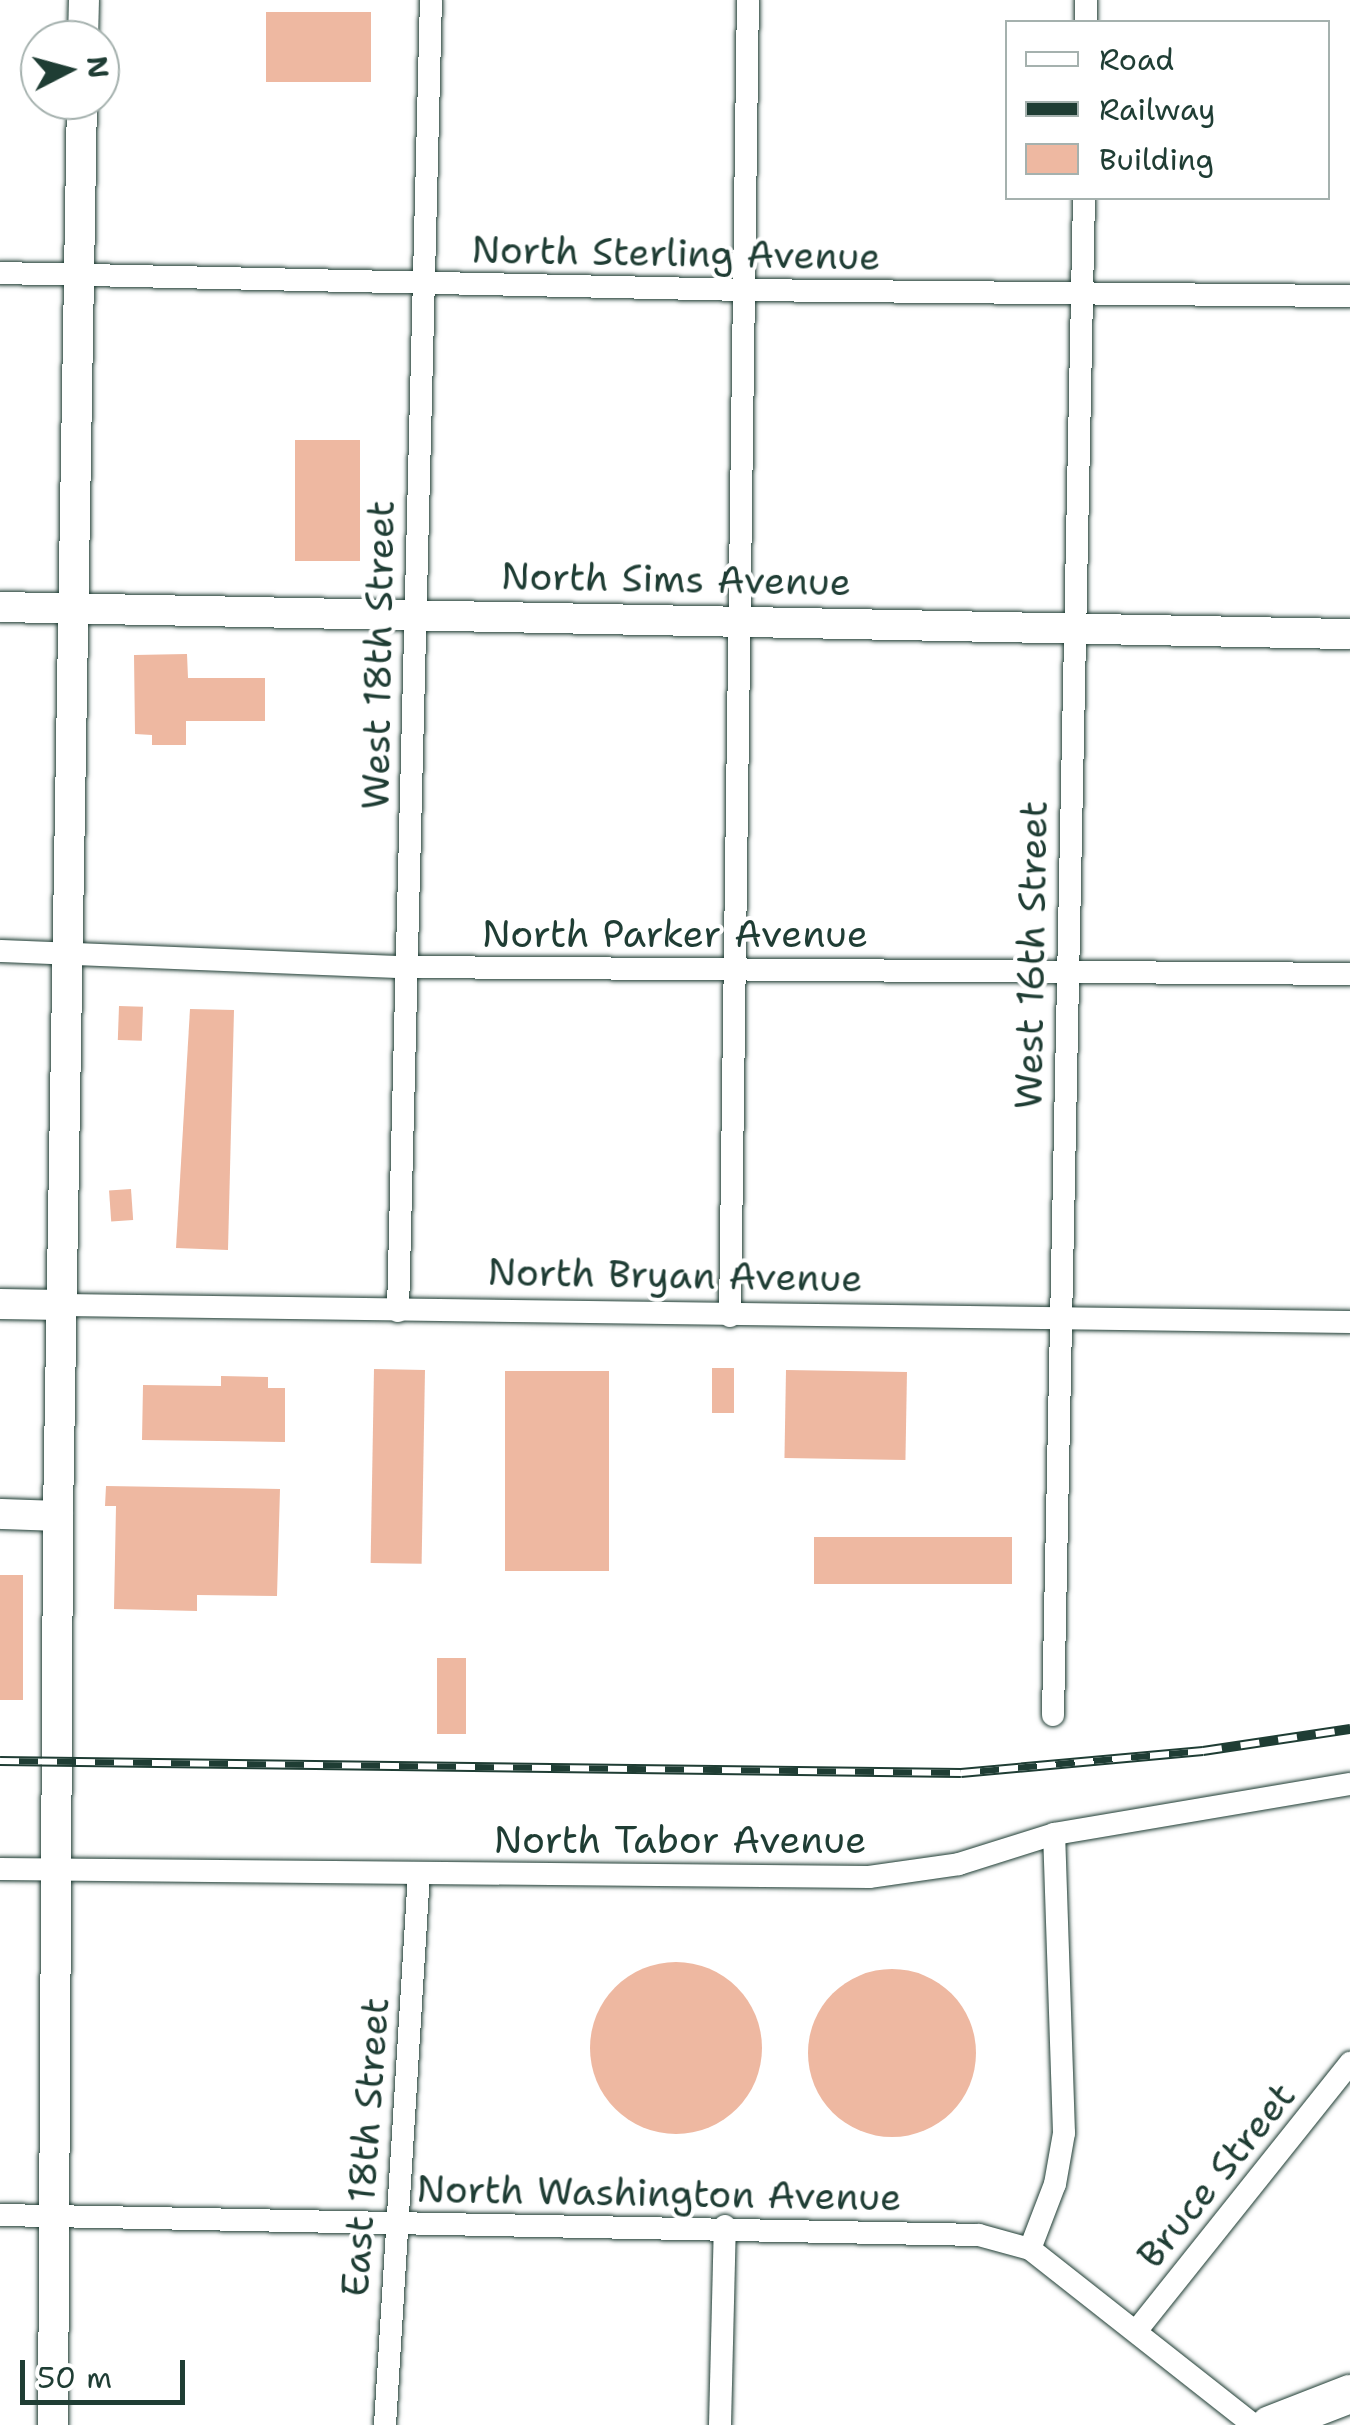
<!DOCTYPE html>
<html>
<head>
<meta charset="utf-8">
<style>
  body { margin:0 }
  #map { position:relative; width:1350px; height:2425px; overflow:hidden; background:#fff; font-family:"Shantell Sans",sans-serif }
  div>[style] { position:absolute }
  .building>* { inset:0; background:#eeb8a1; transform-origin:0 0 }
  .round { border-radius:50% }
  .roads { filter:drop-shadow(0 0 2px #1f3d34) drop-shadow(0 0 2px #1f3d34) }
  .minor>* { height:22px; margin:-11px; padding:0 11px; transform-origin:11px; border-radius:11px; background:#fff }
  .tertiary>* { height:30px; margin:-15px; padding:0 15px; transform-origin:15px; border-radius:15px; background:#fff }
  .primary>* { height:38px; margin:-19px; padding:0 19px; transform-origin:19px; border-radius:19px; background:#fff }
  .rail>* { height:10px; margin-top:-5px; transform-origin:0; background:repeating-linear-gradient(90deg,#fff 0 19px,#1f3d34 0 38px); box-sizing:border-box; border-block:2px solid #1f3d34 }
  span { translate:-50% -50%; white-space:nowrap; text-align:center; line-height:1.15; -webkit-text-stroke:8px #fff; paint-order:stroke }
  .street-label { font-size:38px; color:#1f3d34 }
  .legend { position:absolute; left:1005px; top:20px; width:325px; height:180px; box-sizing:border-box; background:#fff; border:2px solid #a5b1ae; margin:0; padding:12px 18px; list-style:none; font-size:30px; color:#1f3d34 }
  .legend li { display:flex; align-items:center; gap:20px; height:50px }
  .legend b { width:50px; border:2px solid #a5b1ae }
  .north { position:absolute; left:20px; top:20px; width:100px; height:100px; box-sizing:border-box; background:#fff; border:2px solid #a5b1ae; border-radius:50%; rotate:84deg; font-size:28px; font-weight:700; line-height:40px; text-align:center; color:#1f3d34 }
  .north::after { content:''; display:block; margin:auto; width:35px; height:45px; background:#1f3d34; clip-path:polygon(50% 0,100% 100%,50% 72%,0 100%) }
  .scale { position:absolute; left:20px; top:2360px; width:165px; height:45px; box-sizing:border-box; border:5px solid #1f3d34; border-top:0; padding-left:12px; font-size:30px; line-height:35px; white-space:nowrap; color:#1f3d34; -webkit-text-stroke:8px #fff; paint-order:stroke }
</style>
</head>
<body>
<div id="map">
  <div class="building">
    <div style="left:266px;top:12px;width:105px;height:70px"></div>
    <div style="left:295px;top:440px;width:65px;height:121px"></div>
    <div style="clip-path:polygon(187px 654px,188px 678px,265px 678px,265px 721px,186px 721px,186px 745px,152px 745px,152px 735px,135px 734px,134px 655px)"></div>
    <div style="left:119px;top:1006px;width:24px;height:34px;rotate:2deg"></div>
    <div style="clip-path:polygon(190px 1009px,234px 1010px,228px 1250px,176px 1248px)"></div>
    <div style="left:131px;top:1189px;width:31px;height:22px;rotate:86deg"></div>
    <div style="left:712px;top:1368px;width:22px;height:45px"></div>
    <div style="left:374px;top:1369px;width:51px;height:194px;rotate:1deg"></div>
    <div style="left:786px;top:1370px;width:121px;height:88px;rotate:1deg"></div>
    <div style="left:609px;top:1371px;width:200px;height:104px;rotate:90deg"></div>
    <div style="clip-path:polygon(221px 1376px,268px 1377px,268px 1388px,285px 1388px,285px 1442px,142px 1440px,143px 1385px,221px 1386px)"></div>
    <div style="clip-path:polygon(106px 1486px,280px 1489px,277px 1596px,197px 1595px,197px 1611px,114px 1609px,116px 1506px,105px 1506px)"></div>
    <div style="left:814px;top:1537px;width:198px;height:47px"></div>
    <div style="left:0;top:1575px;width:23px;height:125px"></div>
    <div style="left:437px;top:1658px;width:29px;height:76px"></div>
    <div class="round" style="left:590px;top:1962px;width:172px;height:172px"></div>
    <div class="round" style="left:808px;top:1969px;width:168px;height:168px"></div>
  </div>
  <div class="roads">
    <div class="minor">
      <div style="left:1086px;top:22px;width:22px;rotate:-90deg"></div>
      <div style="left:0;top:273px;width:742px;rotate:1.31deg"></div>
      <div style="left:742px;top:290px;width:608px;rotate:0.57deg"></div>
      <div style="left:0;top:951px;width:405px;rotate:2.3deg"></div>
      <div style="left:405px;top:967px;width:945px;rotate:0.42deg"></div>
      <div style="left:63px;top:1305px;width:1287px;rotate:0.76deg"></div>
      <div style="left:398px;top:1311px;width:1311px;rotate:-88.56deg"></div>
      <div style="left:730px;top:1316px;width:1316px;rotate:-89.22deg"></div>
      <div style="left:1053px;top:1715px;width:1517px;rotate:-88.83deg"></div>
      <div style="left:0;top:1869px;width:869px;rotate:0.53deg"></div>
      <div style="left:869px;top:1877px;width:91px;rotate:-8.2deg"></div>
      <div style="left:959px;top:1864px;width:100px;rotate:-17.5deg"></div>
      <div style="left:1054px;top:1834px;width:300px;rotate:-9.6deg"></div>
      <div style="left:0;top:2215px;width:979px;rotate:1.17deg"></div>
      <div style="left:979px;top:2235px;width:53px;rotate:15.4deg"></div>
      <div style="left:1030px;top:2249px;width:285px;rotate:38.2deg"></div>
      <div style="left:1030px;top:2249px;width:70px;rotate:-69deg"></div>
      <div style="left:1055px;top:2184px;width:52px;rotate:-80deg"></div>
      <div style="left:1064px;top:2133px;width:299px;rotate:-91.9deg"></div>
      <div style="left:1137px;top:2330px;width:342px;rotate:-51.4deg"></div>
      <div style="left:385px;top:2425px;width:552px;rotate:-86.47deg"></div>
      <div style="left:720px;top:2425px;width:199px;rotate:-88.6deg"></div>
    </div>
    <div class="tertiary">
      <div style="left:83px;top:40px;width:40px;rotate:-88.6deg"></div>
      <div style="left:0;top:607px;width:1350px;rotate:1.15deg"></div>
      <div style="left:0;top:1304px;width:63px;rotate:0.9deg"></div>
      <div style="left:0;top:1514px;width:58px;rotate:2deg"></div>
      <div style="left:53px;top:2425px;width:909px;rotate:-89.68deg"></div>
      <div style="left:58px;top:1516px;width:1416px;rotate:-89.03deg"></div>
    </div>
    <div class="primary">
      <div style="left:1270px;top:2425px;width:86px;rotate:-21.2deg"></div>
    </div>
  </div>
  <div class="rail">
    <div style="left:0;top:1761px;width:961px;rotate:0.72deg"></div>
    <div style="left:961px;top:1773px;width:243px;rotate:-5.2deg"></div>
    <div style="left:1203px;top:1751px;width:149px;rotate:-8.5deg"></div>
  </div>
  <div class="street-label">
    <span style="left:676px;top:253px;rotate:1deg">North Sterling Avenue</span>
    <span style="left:676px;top:579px;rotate:1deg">North Sims Avenue</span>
    <span style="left:378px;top:655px;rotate:-89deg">West 18th Street</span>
    <span style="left:675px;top:934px">North Parker Avenue</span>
    <span style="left:1031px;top:955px;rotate:-89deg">West 16th Street</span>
    <span style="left:675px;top:1275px;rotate:1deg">North Bryan Avenue</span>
    <span style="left:680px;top:1840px">North Tabor Avenue</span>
    <span style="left:365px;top:2147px;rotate:-86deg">East 18th Street</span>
    <span style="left:1216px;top:2175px;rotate:-51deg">Bruce Street</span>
    <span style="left:659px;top:2193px;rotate:1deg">North Washington Avenue</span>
  </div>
  <ul class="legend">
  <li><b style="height:12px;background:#fff"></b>Road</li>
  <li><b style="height:12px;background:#1f3d34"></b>Railway</li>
  <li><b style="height:28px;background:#eeb8a1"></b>Building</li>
  </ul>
  <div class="north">N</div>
  <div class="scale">50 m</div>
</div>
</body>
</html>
